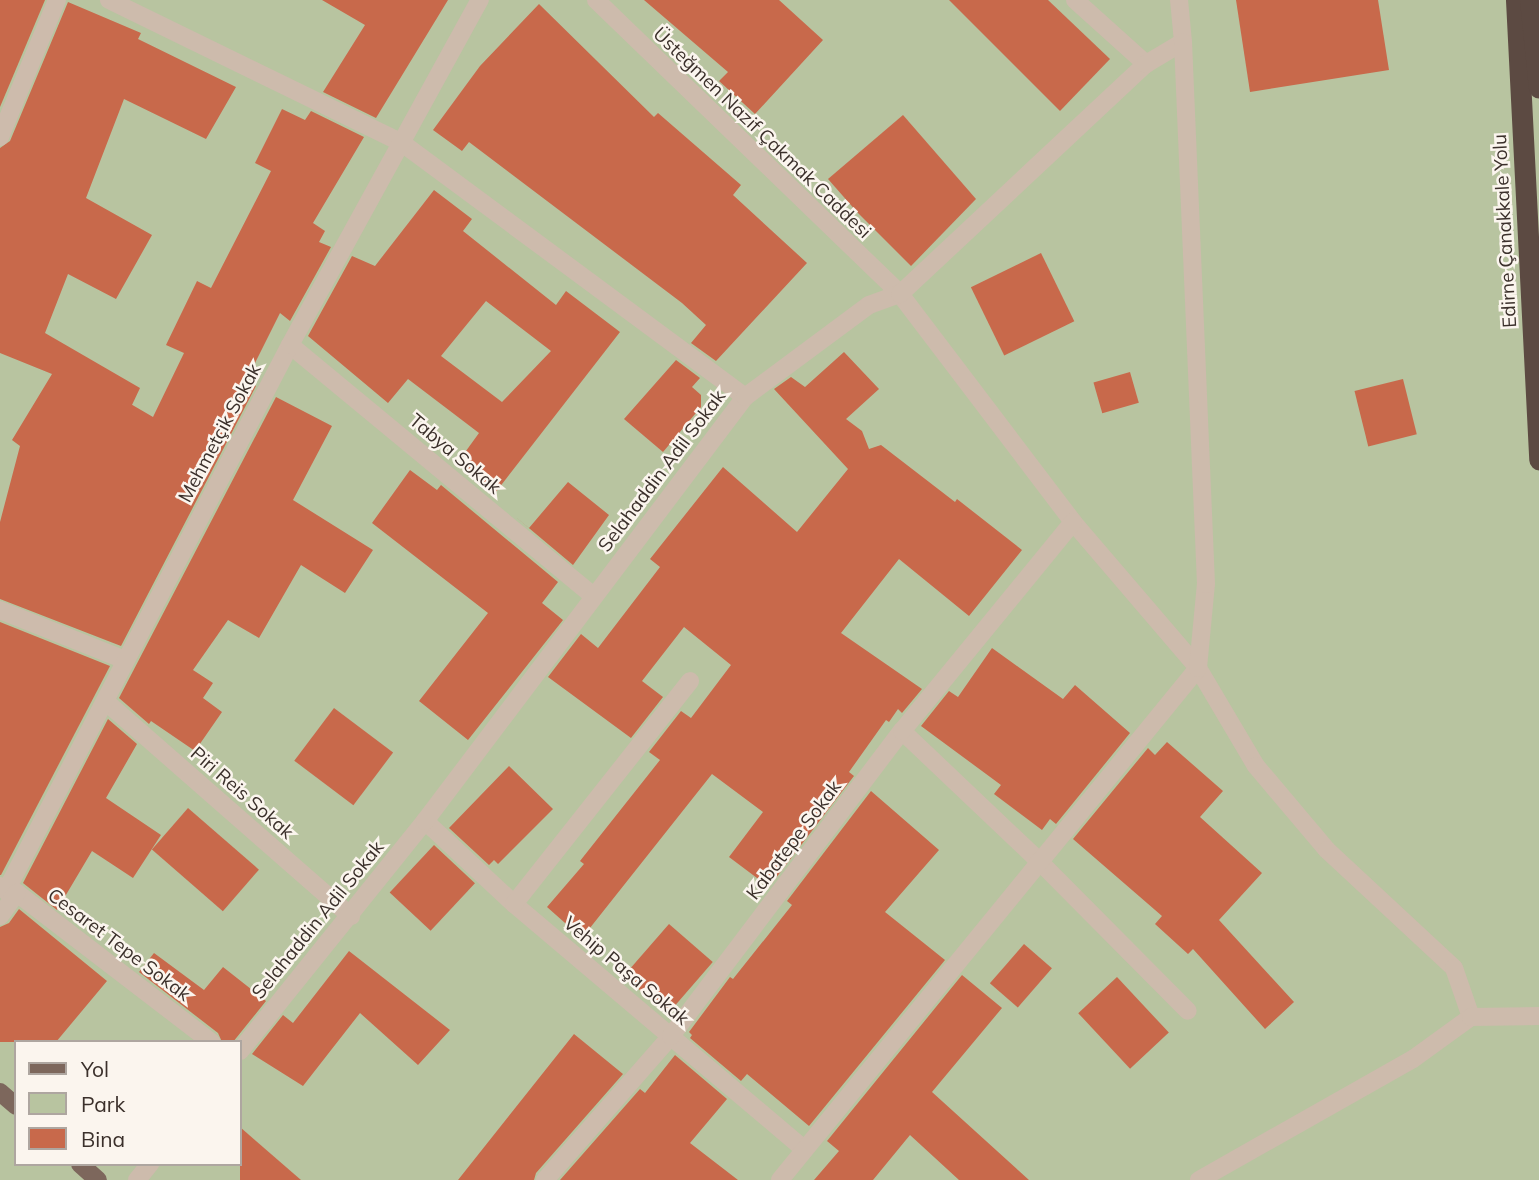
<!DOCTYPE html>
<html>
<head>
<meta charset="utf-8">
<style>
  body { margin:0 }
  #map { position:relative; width:1539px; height:1180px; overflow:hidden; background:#f4ebe1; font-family:Mulish,sans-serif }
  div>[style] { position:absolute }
  .green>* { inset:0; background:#b8c4a0 }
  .building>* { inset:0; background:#c8694b; transform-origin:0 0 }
  .minor>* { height:18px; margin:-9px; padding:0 9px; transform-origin:9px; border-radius:9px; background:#cdbbac }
  .major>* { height:18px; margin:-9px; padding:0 9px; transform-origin:9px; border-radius:9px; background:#7d675c }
  .highway>* { height:21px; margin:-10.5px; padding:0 10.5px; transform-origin:10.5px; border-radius:10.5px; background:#5c4a42 }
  span { translate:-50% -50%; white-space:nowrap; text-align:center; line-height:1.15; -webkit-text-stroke:5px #fbf5ee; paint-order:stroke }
  .street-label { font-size:19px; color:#3b302b }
  .legend { position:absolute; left:14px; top:1040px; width:228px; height:126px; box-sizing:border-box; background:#fbf5ee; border:2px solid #aea6a0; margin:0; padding:9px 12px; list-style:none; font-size:21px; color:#3b302b }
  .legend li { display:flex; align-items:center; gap:14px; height:35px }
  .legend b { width:35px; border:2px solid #aea6a0 }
</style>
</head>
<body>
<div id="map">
  <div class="green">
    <div style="clip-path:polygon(evenodd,0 0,1539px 0,1539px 1180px,0 1180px,0 0,16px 1042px,240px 1042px,240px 1164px,16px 1164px,16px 1042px)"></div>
  </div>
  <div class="building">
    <div style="clip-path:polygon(0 0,45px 0,0 107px)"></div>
    <div style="clip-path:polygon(322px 0,448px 0,376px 118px,323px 92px,365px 25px)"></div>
    <div style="clip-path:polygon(644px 0,779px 0,823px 40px,755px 114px,719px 81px,728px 72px)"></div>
    <div style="clip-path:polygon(949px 0,1048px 0,1110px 59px,1060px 111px)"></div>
    <div style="clip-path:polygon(1236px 0,1378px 0,1389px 70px,1250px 92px)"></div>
    <div style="clip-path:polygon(68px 2px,141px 33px,138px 39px,236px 87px,206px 139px,124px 99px,86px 198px,152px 235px,116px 299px,68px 274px,45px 333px,140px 388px,132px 405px,129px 403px,153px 417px,184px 353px,166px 345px,197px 281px,211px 288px,271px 171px,255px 163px,282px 109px,305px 120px,311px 111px,364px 137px,313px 223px,325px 231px,319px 242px,331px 247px,290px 321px,280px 313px,246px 381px,256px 386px,121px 646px,0 599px,0 522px,20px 446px,12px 440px,52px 374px,0 353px,0 148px,10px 141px)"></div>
    <div style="clip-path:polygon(539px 4px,654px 117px,658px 113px,741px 185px,733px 195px,807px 263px,716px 361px,691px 343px,706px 325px,682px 303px,469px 142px,462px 151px,433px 130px,480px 66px)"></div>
    <div style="clip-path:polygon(903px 115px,976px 199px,911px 266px,857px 212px,828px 179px)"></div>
    <div style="clip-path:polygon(evenodd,434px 190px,472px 219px,463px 231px,556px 305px,566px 291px,620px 332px,495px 493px,458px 462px,479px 433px,408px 379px,388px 403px,308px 336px,352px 256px,375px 266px,434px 190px,486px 301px,551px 351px,502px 402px,441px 356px,486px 301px)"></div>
    <div style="left:1041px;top:253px;width:76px;height:78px;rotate:64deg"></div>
    <div style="clip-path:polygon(844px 352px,879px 389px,846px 419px,862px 431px,869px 449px,881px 445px,955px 502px,957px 499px,1022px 550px,969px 616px,899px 559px,841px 633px,922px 689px,902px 713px,898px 709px,889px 722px,886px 720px,849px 772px,854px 776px,769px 887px,729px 857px,763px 812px,712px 774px,582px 938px,547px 907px,584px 864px,580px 861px,660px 760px,649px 752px,681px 711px,691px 718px,731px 665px,684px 627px,642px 681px,663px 697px,631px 738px,548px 677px,581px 634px,598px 648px,660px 567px,650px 559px,723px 467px,797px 532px,848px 469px,774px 389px,791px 377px,805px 387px)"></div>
    <div style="clip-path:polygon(676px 360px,700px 378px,692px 387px,701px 395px,701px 407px,663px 452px,624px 419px)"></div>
    <div style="left:1130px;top:372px;width:32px;height:38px;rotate:74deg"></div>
    <div style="left:1403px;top:379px;width:57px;height:50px;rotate:76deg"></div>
    <div style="clip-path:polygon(276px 397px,332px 426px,293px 500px,373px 550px,345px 593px,301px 565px,259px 638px,228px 620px,193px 670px,213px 683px,203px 698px,222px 712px,195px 751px,151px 721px,149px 724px,119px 698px)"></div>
    <div style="clip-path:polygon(410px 470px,437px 490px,441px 485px,558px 582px,542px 603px,563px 620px,468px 740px,419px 701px,488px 613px,372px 523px)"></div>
    <div style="clip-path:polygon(568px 482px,609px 515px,573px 565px,498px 502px,529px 528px)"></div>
    <div style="clip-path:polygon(0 622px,110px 666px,1px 875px,0 875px)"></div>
    <div style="clip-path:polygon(992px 648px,1063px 699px,1075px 685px,1130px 733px,1056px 824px,1050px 819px,1042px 830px,994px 794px,1001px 785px,921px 726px,949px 691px,958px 697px)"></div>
    <div style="left:334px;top:708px;width:74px;height:66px;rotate:37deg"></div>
    <div style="clip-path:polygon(108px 719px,137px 744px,106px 798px,161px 835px,133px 878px,92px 851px,57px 910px,23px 883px)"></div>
    <div style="clip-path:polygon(1167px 742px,1223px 791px,1200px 817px,1262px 873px,1219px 920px,1294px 1002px,1265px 1029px,1193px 949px,1188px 954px,1155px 924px,1162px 916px,1073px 839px,1148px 748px,1155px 755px)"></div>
    <div style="clip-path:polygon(509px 766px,553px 809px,498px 864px,494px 860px,489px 865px,449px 828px)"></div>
    <div style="clip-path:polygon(871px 791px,939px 850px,885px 912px,945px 960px,809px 1126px,747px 1074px,741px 1081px,690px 1038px,692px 1035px,689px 1032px,730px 977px,733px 979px,792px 905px,787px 901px)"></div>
    <div style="left:188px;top:808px;width:94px;height:55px;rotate:41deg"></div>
    <div style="left:434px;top:845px;width:56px;height:65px;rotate:43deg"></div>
    <div style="clip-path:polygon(19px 909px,107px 981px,56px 1042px,0 1042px,0 927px,9px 923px)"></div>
    <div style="left:669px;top:924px;width:58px;height:69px;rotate:41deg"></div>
    <div style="left:1024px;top:944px;width:37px;height:52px;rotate:41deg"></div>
    <div style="clip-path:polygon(349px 951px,450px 1030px,418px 1065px,360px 1013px,303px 1086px,252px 1054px,283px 1015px,293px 1023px)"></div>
    <div style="clip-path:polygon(154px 953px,204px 990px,223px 967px,266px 1001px,233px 1042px,222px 1042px,218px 1033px,139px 972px)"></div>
    <div style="clip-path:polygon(962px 975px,1002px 1008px,932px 1092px,1029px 1180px,959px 1180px,910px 1135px,873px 1180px,814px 1180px,839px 1151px,827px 1141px)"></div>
    <div style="left:1117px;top:977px;width:76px;height:53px;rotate:47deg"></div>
    <div style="clip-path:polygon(574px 1034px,623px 1074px,536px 1173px,534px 1180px,458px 1180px)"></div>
    <div style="clip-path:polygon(675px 1055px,727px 1099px,690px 1143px,738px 1180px,560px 1180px,640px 1089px,645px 1093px)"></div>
    <div style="clip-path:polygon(240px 1127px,301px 1180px,240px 1180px)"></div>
  </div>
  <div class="minor">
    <div style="left:109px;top:0;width:326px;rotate:26deg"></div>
    <div style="left:402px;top:143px;width:427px;rotate:36.5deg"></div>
    <div style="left:596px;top:0;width:423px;rotate:44deg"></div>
    <div style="left:900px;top:294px;width:286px;rotate:52.8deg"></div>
    <div style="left:1073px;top:522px;width:192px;rotate:49.4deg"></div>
    <div style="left:1198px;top:668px;width:114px;rotate:59.4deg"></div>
    <div style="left:1256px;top:766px;width:110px;rotate:49.8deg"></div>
    <div style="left:1327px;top:850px;width:173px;rotate:42.9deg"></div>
    <div style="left:1454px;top:968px;width:52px;rotate:70.9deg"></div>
    <div style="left:1075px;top:0;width:96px;rotate:42deg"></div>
    <div style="left:0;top:137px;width:148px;rotate:-67.4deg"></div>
    <div style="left:290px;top:345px;width:393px;rotate:39.6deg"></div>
    <div style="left:0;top:610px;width:135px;rotate:21.8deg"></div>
    <div style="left:105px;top:701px;width:327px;rotate:41.2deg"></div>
    <div style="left:902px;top:731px;width:189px;rotate:43.5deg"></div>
    <div style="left:1039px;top:861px;width:211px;rotate:45.2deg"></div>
    <div style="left:425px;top:821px;width:122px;rotate:43deg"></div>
    <div style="left:514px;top:904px;width:380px;rotate:40.2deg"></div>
    <div style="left:0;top:886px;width:18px;rotate:22deg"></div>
    <div style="left:17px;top:893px;width:245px;rotate:37.5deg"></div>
    <div style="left:6px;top:891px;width:615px;rotate:-62.52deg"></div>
    <div style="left:290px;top:345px;width:394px;rotate:-61.2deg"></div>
    <div style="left:514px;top:904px;width:284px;rotate:-51.7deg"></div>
    <div style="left:0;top:916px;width:29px;rotate:-54deg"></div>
    <div style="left:240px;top:1051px;width:295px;rotate:-51.2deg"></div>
    <div style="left:425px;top:821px;width:531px;rotate:-52.96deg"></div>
    <div style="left:745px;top:397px;width:154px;rotate:-36.6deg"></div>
    <div style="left:869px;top:305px;width:33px;rotate:-20deg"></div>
    <div style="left:900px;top:294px;width:337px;rotate:-43.1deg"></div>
    <div style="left:1146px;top:64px;width:43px;rotate:-30.7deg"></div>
    <div style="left:1183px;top:42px;width:42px;rotate:-95.4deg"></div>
    <div style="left:137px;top:1180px;width:21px;rotate:-51deg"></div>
    <div style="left:545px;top:1180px;width:191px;rotate:-48.8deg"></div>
    <div style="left:671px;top:1036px;width:383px;rotate:-52.9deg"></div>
    <div style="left:902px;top:731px;width:270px;rotate:-50.7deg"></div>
    <div style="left:780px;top:1180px;width:661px;rotate:-50.77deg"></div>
    <div style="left:1198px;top:668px;width:84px;rotate:-84.6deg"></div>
    <div style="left:1206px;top:584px;width:542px;rotate:-92.43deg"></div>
    <div style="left:1199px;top:1180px;width:246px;rotate:-29.5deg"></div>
    <div style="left:1413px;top:1059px;width:72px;rotate:-35.9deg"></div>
    <div style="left:1471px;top:1017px;width:68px;rotate:-0.8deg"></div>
  </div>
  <div class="major">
    <div style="left:0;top:1092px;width:21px;rotate:41deg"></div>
    <div style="left:80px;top:1164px;width:24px;rotate:42deg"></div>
  </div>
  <div class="highway">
    <div style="left:1516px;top:0;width:460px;rotate:87.1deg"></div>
    <div style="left:1530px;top:0;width:88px;rotate:84.2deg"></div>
  </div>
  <div class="street-label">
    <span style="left:762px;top:133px;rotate:44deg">Üsteğmen Nazif Çakmak Caddesi</span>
    <span style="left:1505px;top:231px;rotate:-93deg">Edirne Çanakkale Yolu</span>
    <span style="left:220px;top:433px;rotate:-62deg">Mehmetçik Sokak</span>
    <span style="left:455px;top:454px;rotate:40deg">Tabya Sokak</span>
    <span style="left:662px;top:471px;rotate:-53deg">Selahaddin Adil Sokak</span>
    <span style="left:242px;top:793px;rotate:41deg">Piri Reis Sokak</span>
    <span style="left:794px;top:840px;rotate:-53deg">Kabatepe Sokak</span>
    <span style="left:318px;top:920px;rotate:-51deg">Selahaddin Adil Sokak</span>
    <span style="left:119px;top:945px;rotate:37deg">Cesaret Tepe Sokak</span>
    <span style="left:626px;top:971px;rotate:40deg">Vehip Paşa Sokak</span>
  </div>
  <ul class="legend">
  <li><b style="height:9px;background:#7d675c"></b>Yol</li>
  <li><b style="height:19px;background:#b8c4a0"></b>Park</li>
  <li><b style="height:19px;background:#c8694b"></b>Bina</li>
  </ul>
</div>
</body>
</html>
